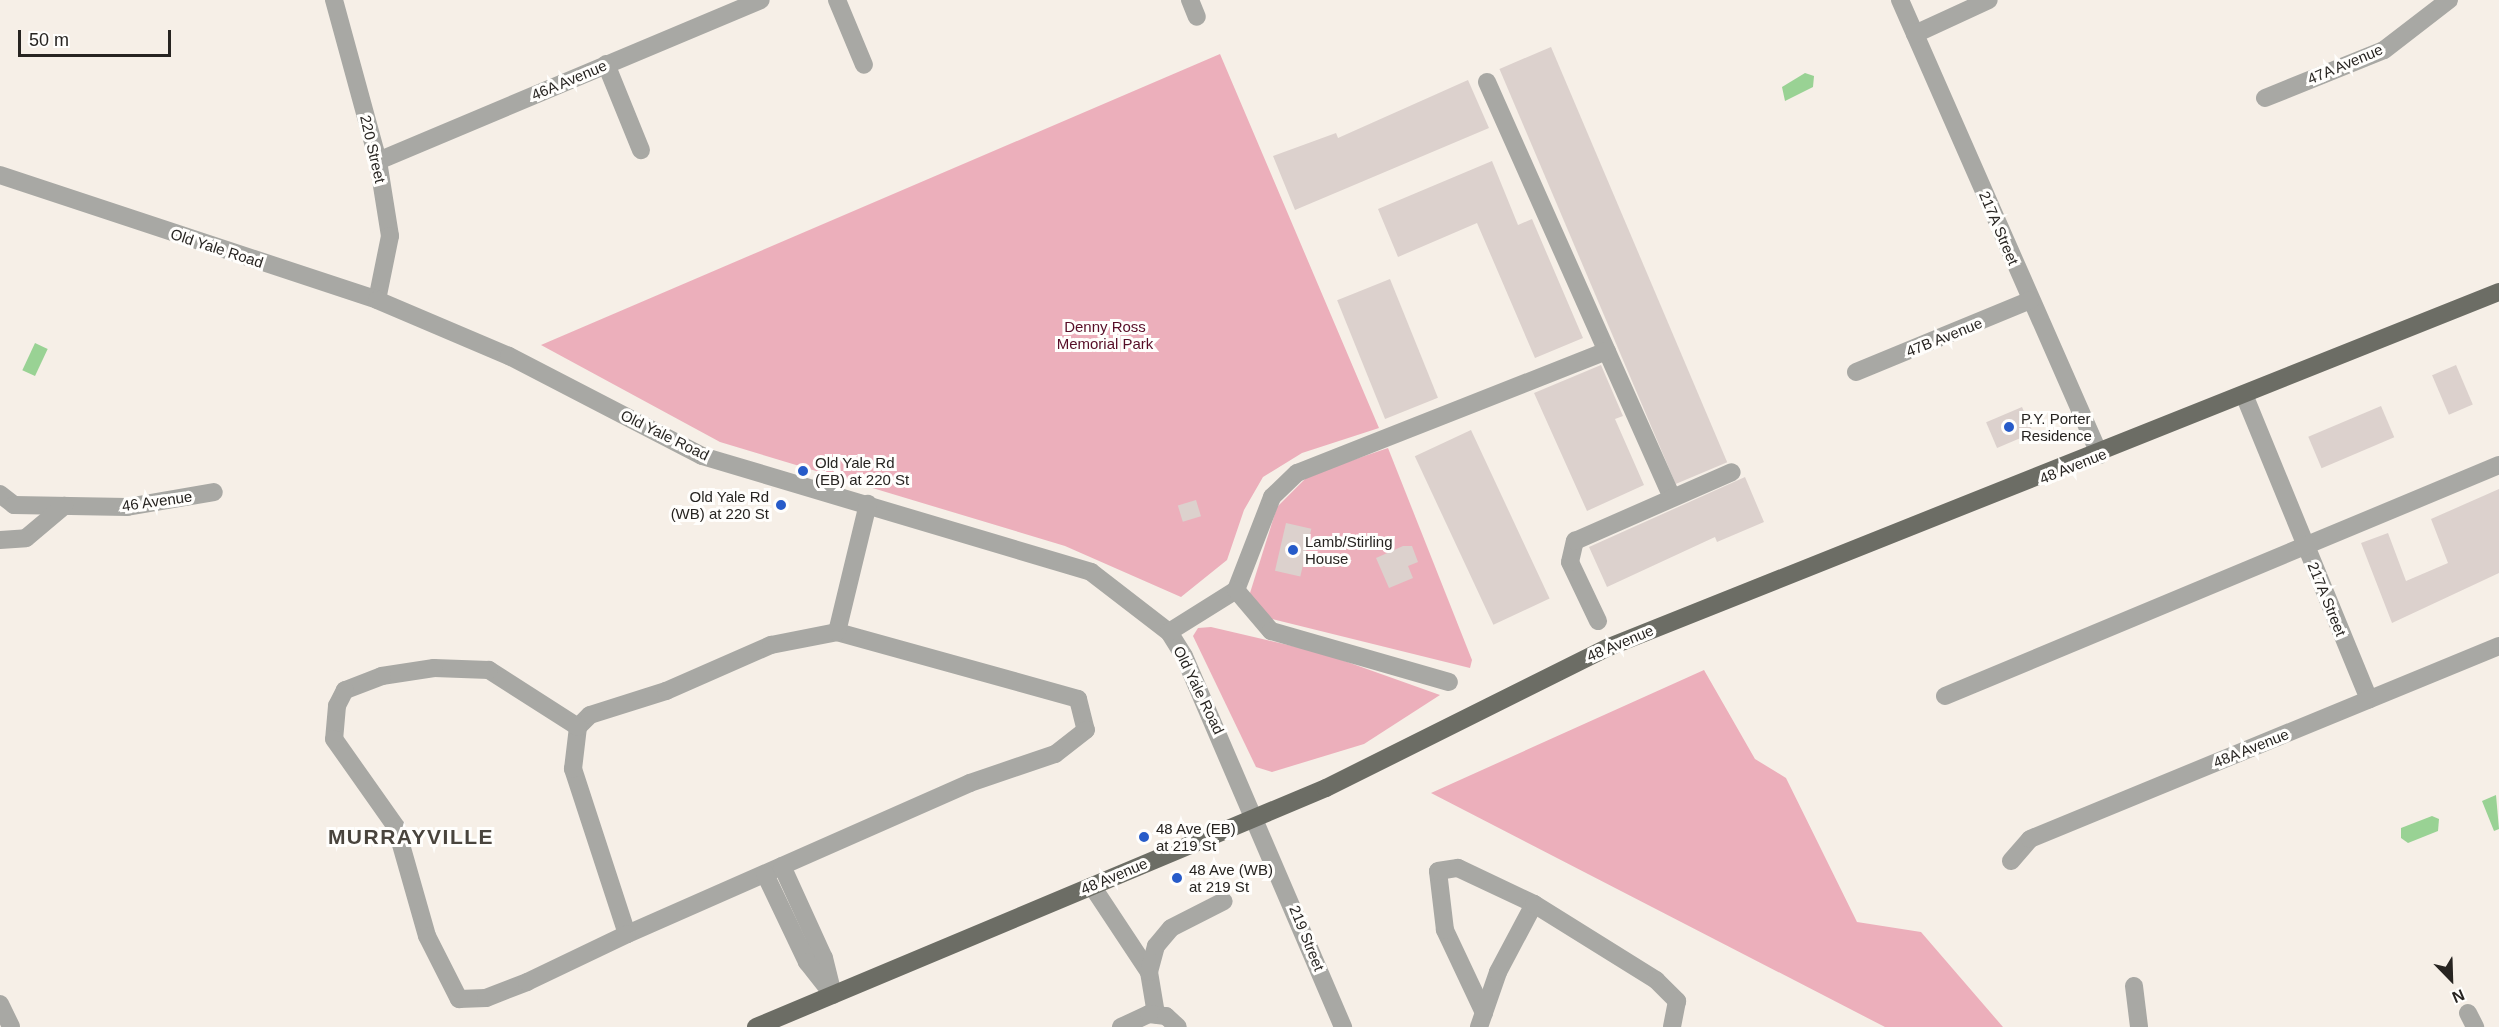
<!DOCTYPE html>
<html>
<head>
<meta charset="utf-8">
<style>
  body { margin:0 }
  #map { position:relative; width:2499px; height:1027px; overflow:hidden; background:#f6efe7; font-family:Arial,sans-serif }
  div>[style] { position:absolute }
  .green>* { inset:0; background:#ecafbb }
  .water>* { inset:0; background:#99d294; transform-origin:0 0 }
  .building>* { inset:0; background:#dcd1cd; transform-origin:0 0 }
  .minor>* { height:18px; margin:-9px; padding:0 9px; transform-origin:9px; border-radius:9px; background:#a8a8a4 }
  .major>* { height:18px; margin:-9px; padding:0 9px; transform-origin:9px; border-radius:9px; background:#6c6d65 }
  .dots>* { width:16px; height:16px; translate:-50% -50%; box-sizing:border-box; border:3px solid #fffefc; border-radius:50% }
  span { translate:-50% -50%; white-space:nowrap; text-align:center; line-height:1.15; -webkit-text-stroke:6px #fffefc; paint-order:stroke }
  .street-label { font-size:15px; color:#272421 }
  .park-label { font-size:15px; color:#570d27 }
  .poi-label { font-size:15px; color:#272421 }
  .left { translate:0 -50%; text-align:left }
  .right { translate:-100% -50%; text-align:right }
  .district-label { font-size:21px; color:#49443d; font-weight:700; letter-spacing:1.5px }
  .north { position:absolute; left:2421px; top:949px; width:60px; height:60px; -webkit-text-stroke:4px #fffefc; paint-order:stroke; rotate:157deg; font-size:16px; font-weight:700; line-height:24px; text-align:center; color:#272421 }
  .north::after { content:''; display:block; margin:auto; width:21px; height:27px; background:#272421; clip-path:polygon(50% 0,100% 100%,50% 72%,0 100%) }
  .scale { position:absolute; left:18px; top:30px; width:153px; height:27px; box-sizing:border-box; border:3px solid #272421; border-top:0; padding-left:8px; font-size:18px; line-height:21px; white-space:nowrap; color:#272421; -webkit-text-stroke:4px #fffefc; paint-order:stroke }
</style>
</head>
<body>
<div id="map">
  <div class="green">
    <div style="clip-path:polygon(1220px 54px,1379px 428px,1302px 453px,1263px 477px,1244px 510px,1227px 560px,1181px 597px,1065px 546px,720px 442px,541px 345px)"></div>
    <div style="clip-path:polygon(1388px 448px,1472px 660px,1470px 668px,1244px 612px,1277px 507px,1309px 475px)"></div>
    <div style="clip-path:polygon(1211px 627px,1322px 653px,1440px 695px,1364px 744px,1272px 772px,1256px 767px,1193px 636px,1198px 628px)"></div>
    <div style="clip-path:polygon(1704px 670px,1755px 759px,1786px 778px,1857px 922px,1921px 932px,2003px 1027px,1885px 1027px,1431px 793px)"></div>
  </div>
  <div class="water">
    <div style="clip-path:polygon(1805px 73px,1814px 76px,1813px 87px,1785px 101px,1782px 87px)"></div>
    <div style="left:35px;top:343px;width:14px;height:30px;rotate:25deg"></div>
    <div style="clip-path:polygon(2496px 795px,2499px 829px,2494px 831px,2482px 801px)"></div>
    <div style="clip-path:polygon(2432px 816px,2439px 819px,2438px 831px,2408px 843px,2401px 838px,2401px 828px)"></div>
  </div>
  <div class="building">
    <div style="left:1551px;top:47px;width:451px;height:56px;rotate:67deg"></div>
    <div style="clip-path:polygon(1468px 80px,1489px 128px,1295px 210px,1273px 156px,1336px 133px,1338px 138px)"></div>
    <div style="clip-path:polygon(1492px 161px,1518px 225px,1532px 219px,1583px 338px,1535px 358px,1477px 223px,1398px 257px,1378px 209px)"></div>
    <div style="left:1390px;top:279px;width:128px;height:57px;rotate:68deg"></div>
    <div style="clip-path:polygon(1601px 365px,1623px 416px,1615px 419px,1644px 485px,1587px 511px,1534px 393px)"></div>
    <div style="left:2456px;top:365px;width:43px;height:26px;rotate:67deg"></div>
    <div style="left:2381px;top:406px;width:34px;height:79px;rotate:67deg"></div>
    <div style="left:2022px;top:407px;width:28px;height:39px;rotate:67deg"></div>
    <div style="left:1471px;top:430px;width:186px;height:62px;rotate:65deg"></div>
    <div style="clip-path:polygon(1745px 477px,1764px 522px,1717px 542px,1715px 537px,1607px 587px,1589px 547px)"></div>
    <div style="clip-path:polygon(2499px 489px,2499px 573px,2392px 623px,2361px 543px,2388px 533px,2406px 581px,2448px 563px,2431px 519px)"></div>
    <div style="left:1196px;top:500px;width:17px;height:19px;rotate:73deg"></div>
    <div style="left:1286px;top:523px;width:26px;height:49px;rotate:13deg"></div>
    <div style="clip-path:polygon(1403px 546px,1412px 546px,1418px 562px,1408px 566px,1413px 578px,1389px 588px,1376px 558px)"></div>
  </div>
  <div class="minor">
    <div style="left:334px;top:0;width:167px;rotate:74.7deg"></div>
    <div style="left:378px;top:161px;width:76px;rotate:80.9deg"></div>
    <div style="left:390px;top:236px;width:65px;rotate:101.5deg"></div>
    <div style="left:837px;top:0;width:70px;rotate:67.4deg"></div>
    <div style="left:1190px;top:0;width:18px;rotate:68deg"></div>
    <div style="left:1900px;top:0;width:497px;rotate:66.3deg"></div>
    <div style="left:1915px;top:34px;width:81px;rotate:-24.7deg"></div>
    <div style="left:606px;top:64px;width:93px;rotate:67.9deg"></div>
    <div style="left:1487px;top:82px;width:454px;rotate:66deg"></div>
    <div style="left:2265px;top:98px;width:128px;rotate:-22deg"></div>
    <div style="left:2384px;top:50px;width:82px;rotate:-37.6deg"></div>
    <div style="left:378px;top:161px;width:415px;rotate:-22.8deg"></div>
    <div style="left:0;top:175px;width:397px;rotate:18.3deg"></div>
    <div style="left:377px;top:300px;width:143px;rotate:23deg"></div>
    <div style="left:509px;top:356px;width:217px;rotate:27.4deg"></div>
    <div style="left:702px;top:456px;width:406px;rotate:16.6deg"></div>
    <div style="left:1091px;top:572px;width:98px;rotate:37.6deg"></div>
    <div style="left:1169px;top:632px;width:28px;rotate:58deg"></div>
    <div style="left:1184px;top:656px;width:404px;rotate:66.8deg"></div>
    <div style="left:1856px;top:372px;width:189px;rotate:-22.4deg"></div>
    <div style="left:2245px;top:397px;width:327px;rotate:67.7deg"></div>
    <div style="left:0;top:494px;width:18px;rotate:38deg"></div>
    <div style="left:14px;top:505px;width:113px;rotate:1deg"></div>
    <div style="left:127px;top:507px;width:88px;rotate:-9.8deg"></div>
    <div style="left:0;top:540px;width:26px;rotate:-4deg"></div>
    <div style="left:26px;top:538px;width:50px;rotate:-40.1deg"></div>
    <div style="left:1236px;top:590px;width:100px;rotate:-68.8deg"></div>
    <div style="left:1272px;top:497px;width:35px;rotate:-44deg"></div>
    <div style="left:1297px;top:473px;width:333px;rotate:-21.5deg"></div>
    <div style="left:1598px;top:621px;width:65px;rotate:-115.4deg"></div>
    <div style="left:1570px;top:562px;width:22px;rotate:-77deg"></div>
    <div style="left:1575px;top:541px;width:171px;rotate:-23.7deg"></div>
    <div style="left:837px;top:632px;width:250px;rotate:15.5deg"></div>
    <div style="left:1078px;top:699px;width:32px;rotate:76deg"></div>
    <div style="left:1086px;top:730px;width:39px;rotate:142deg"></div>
    <div style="left:1055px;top:754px;width:90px;rotate:161.2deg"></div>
    <div style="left:970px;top:783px;width:375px;rotate:156.2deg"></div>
    <div style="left:627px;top:934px;width:174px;rotate:-108.1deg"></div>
    <div style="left:573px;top:769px;width:42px;rotate:-83.2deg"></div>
    <div style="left:578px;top:727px;width:17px;rotate:-45deg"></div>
    <div style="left:590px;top:715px;width:80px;rotate:-17.5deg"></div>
    <div style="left:666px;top:691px;width:115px;rotate:-23.7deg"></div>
    <div style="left:771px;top:645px;width:67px;rotate:-11.1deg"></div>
    <div style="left:837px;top:632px;width:132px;rotate:-76.4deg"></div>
    <div style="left:1169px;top:632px;width:79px;rotate:-32.1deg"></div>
    <div style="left:1236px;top:590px;width:54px;rotate:49.5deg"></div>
    <div style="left:1271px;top:631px;width:185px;rotate:16deg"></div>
    <div style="left:1945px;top:696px;width:600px;rotate:-22.63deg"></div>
    <div style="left:578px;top:727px;width:106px;rotate:-147.4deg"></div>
    <div style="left:489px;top:670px;width:55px;rotate:-177.9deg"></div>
    <div style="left:434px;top:668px;width:53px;rotate:171.3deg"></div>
    <div style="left:382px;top:676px;width:40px;rotate:159deg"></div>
    <div style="left:345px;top:690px;width:18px;rotate:117deg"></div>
    <div style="left:337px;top:706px;width:33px;rotate:95deg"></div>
    <div style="left:334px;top:739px;width:108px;rotate:54.8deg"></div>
    <div style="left:396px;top:827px;width:113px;rotate:74.1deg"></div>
    <div style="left:427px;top:936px;width:71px;rotate:63.1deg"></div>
    <div style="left:459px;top:999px;width:27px;rotate:-2deg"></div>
    <div style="left:486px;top:998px;width:44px;rotate:-21.3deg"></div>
    <div style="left:527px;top:982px;width:111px;rotate:-25.6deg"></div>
    <div style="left:2011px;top:861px;width:29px;rotate:-49deg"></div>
    <div style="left:2030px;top:839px;width:507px;rotate:-22.37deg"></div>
    <div style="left:782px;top:866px;width:101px;rotate:65.5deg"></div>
    <div style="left:824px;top:958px;width:30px;rotate:76deg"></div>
    <div style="left:765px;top:874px;width:98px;rotate:64.5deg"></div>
    <div style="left:807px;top:962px;width:42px;rotate:51.8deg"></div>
    <div style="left:1092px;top:886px;width:103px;rotate:56.5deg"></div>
    <div style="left:1149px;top:972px;width:43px;rotate:80.5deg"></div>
    <div style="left:1149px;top:972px;width:27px;rotate:-75deg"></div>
    <div style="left:1156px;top:946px;width:23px;rotate:-50deg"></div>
    <div style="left:1171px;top:928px;width:59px;rotate:-27deg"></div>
    <div style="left:2134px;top:986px;width:41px;rotate:83deg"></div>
    <div style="left:0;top:1004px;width:25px;rotate:64deg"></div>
    <div style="left:1484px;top:1013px;width:92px;rotate:-115.2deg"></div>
    <div style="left:1445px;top:930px;width:59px;rotate:-96.8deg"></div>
    <div style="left:1438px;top:871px;width:20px;rotate:-9deg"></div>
    <div style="left:1458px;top:868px;width:84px;rotate:25.3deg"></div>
    <div style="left:2468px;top:1013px;width:16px;rotate:63deg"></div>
    <div style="left:1121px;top:1027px;width:31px;rotate:-25deg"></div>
    <div style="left:1149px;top:1014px;width:17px;rotate:7deg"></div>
    <div style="left:1166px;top:1016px;width:16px;rotate:43deg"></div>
    <div style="left:1479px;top:1027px;width:58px;rotate:-70.9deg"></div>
    <div style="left:1498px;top:972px;width:77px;rotate:-62.1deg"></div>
    <div style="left:1534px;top:904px;width:144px;rotate:31.9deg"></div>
    <div style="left:1656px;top:980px;width:30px;rotate:45deg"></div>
    <div style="left:1677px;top:1001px;width:26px;rotate:101deg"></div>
  </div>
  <div class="major">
    <div style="left:756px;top:1027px;width:618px;rotate:-22.75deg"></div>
    <div style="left:1326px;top:788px;width:316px;rotate:-26.5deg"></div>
    <div style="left:1609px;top:647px;width:958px;rotate:-21.75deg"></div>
  </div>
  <div class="dots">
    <div style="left:2009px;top:427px;background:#275bc9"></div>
    <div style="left:803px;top:471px;background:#275bc9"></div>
    <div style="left:781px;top:505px;background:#275bc9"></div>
    <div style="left:1293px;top:550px;background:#275bc9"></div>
    <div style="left:1144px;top:837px;background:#275bc9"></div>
    <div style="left:1177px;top:878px;background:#275bc9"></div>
  </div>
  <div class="street-label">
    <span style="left:2345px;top:64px;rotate:-23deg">47A Avenue</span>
    <span style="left:569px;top:80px;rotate:-23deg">46A Avenue</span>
    <span style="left:373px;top:149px;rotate:77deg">220 Street</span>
    <span style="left:1999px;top:228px;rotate:67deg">217A Street</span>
    <span style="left:217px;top:248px;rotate:18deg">Old Yale Road</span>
    <span style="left:1944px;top:337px;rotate:-22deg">47B Avenue</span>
    <span style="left:665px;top:435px;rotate:26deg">Old Yale Road</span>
    <span style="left:2073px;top:466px;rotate:-22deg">48 Avenue</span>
    <span style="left:157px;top:501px;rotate:-8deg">46 Avenue</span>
    <span style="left:2327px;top:599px;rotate:68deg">217A Street</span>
    <span style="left:1620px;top:643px;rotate:-23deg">48 Avenue</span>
    <span style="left:1199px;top:690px;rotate:64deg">Old Yale Road</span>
    <span style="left:2251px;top:748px;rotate:-22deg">48A Avenue</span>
    <span style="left:1114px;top:876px;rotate:-23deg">48 Avenue</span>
    <span style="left:1307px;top:938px;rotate:68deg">219 Street</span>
  </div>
  <div class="park-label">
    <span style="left:1105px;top:335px">Denny Ross<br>Memorial Park</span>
  </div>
  <div class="poi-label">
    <span class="left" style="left:2021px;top:427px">P.Y. Porter<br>Residence</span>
    <span class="left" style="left:815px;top:471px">Old Yale Rd<br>(EB) at 220 St</span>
    <span class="right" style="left:769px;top:505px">Old Yale Rd<br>(WB) at 220 St</span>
    <span class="left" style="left:1305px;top:550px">Lamb/Stirling<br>House</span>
    <span class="left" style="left:1156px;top:837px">48 Ave (EB)<br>at 219 St</span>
    <span class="left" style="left:1189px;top:878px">48 Ave (WB)<br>at 219 St</span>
  </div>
  <div class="district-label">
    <span style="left:411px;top:837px">MURRAYVILLE</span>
  </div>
  <div class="north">N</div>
  <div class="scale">50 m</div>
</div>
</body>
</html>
